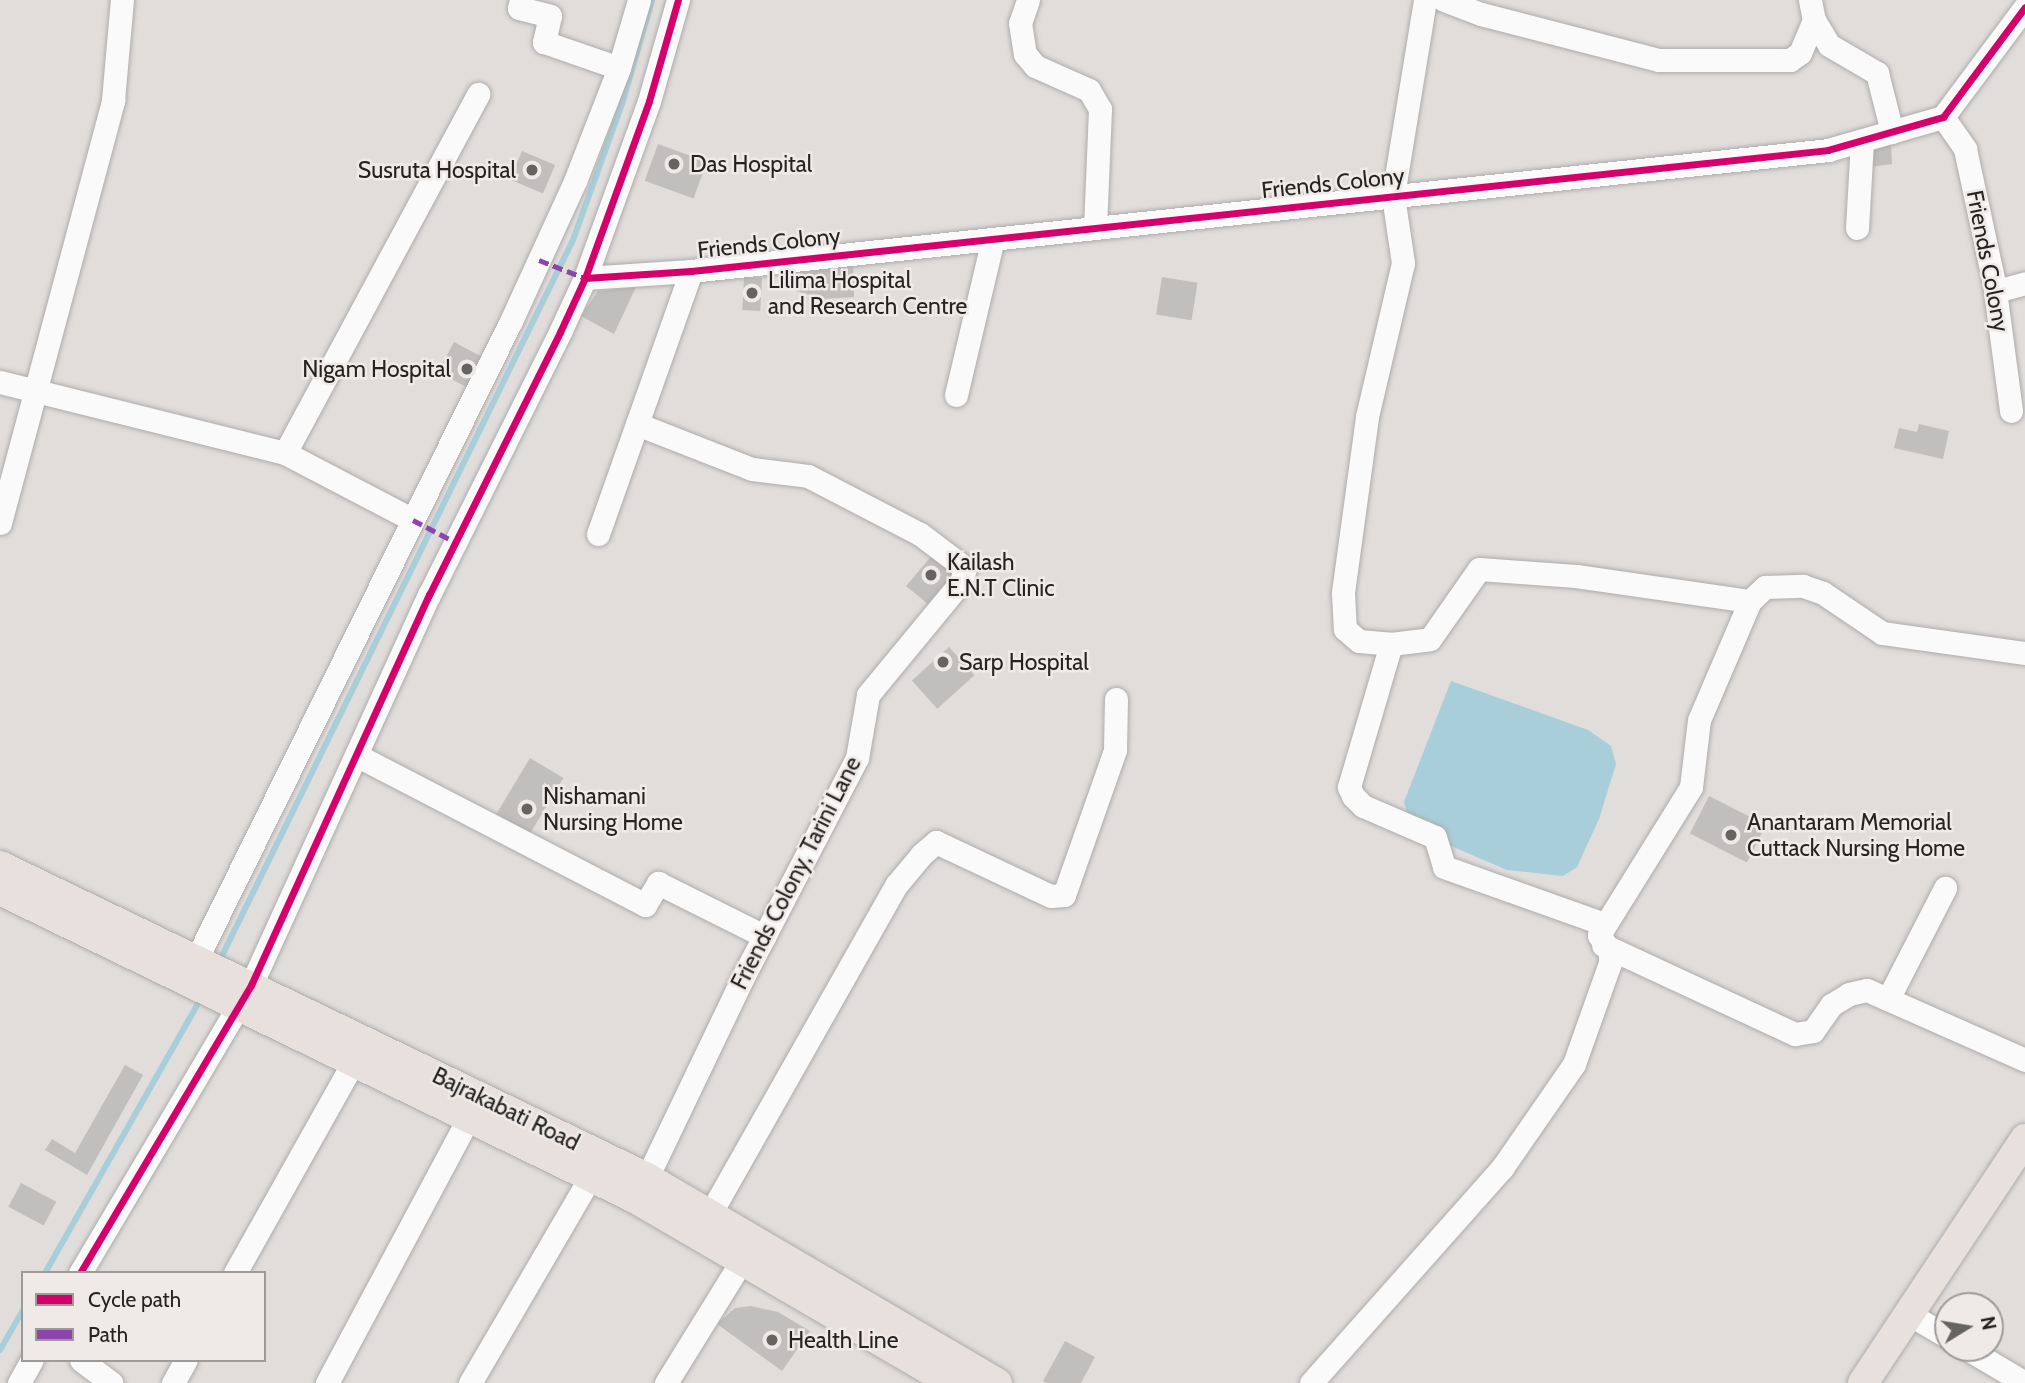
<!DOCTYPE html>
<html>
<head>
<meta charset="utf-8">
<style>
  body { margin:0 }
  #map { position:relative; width:2025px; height:1383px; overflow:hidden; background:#e0dddb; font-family:Cabin,sans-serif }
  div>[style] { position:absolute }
  .water>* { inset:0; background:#a8ced9 }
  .stream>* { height:6px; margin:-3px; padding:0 3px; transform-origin:3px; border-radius:3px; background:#a8ced9 }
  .building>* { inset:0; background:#c1bfbd; transform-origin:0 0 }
  .roads { filter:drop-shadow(0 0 2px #aeacab) drop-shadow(0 0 2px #aeacab) }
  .minor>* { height:23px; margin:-11.5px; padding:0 11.5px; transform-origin:11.5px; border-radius:11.5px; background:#fafafa }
  .major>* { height:30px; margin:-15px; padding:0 15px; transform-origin:15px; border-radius:15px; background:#e8e0dc }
  .quiet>* { height:5px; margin-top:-2.5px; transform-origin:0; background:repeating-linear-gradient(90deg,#8e44ad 0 10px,transparent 0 15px) }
  .cycleway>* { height:7px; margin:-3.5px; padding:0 3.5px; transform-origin:3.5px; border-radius:3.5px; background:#d6006c }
  .dots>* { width:19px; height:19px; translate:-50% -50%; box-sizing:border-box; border:4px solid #efeae7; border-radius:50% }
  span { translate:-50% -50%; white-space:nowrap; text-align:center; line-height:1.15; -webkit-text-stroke:5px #efeae7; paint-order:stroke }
  .poi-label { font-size:23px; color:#242322 }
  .left { translate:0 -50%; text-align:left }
  .right { translate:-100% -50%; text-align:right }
  .street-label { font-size:23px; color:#242322 }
  .legend { position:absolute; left:21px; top:1271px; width:245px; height:91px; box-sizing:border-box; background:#efeae7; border:2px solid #9e9a98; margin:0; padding:9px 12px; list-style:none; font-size:21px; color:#242322 }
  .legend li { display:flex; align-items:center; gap:14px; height:35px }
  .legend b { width:35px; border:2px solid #9e9a98 }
  .north { position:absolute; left:1934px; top:1292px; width:70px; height:70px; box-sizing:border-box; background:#efeae7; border:2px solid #9e9a98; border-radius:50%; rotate:79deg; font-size:19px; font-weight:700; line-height:28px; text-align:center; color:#242322 }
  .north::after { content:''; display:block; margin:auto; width:24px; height:32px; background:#666463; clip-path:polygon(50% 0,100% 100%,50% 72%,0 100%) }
</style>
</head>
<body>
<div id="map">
  <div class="water">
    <div style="clip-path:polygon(1451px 681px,1588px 730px,1611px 746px,1616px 764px,1599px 819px,1577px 867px,1563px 876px,1507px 870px,1430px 837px,1409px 819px,1404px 802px)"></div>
  </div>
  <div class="stream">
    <div style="left:218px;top:964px;width:806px;rotate:-63.88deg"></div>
    <div style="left:573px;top:240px;width:145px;rotate:-70.2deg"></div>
    <div style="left:622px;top:104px;width:108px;rotate:-73.9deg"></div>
    <div style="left:45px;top:1273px;width:320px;rotate:-60.4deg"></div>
    <div style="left:0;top:1350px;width:46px;rotate:-60.1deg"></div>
  </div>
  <div class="building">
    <div style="clip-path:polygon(1891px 142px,1892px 164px,1870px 167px,1868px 146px)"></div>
    <div style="left:658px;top:144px;width:52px;height:39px;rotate:20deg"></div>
    <div style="left:522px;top:151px;width:36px;height:31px;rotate:23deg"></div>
    <div style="clip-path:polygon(853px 259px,854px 297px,823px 299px,790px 289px,794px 264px)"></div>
    <div style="left:744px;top:277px;width:18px;height:33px;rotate:3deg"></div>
    <div style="left:1162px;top:277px;width:36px;height:38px;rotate:9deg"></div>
    <div style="clip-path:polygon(636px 287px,614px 334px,581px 316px,598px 291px)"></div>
    <div style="left:454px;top:342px;width:32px;height:34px;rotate:28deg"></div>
    <div style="clip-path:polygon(1919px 424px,1949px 431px,1943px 459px,1894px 448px,1899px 428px,1917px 432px)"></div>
    <div style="clip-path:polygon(934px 553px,959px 574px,928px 604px,906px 586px)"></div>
    <div style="left:949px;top:647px;width:38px;height:50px;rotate:48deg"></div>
    <div style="left:530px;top:758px;width:39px;height:65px;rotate:31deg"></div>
    <div style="left:1709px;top:796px;width:64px;height:42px;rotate:27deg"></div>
    <div style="clip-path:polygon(125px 1065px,143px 1075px,87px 1175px,45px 1150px,52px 1139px,75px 1153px)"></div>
    <div style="left:21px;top:1183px;width:40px;height:27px;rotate:28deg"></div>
    <div style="clip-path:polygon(751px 1306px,778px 1312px,810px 1331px,782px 1371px,717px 1324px,735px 1308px)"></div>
    <div style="clip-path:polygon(1065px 1341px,1095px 1357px,1081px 1383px,1047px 1383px,1043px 1381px)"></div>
  </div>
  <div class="roads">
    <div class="minor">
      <div style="left:521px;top:0;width:8px;rotate:104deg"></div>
      <div style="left:519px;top:8px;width:32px;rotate:14deg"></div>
      <div style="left:550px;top:16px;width:27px;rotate:103deg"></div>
      <div style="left:544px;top:42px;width:79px;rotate:19.1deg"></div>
      <div style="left:1028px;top:0;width:24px;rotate:109deg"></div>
      <div style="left:1020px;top:23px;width:31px;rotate:81deg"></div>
      <div style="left:1025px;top:54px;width:16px;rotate:50deg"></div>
      <div style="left:1035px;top:66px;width:59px;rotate:24deg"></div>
      <div style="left:1089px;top:90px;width:22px;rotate:60deg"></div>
      <div style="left:1100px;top:109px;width:119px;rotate:92.4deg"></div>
      <div style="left:1425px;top:0;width:199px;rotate:99.3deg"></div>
      <div style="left:1393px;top:196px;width:68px;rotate:81.5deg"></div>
      <div style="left:1403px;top:263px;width:158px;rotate:103.2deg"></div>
      <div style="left:1367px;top:417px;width:178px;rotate:97.8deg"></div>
      <div style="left:1343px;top:593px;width:36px;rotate:87deg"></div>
      <div style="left:1345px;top:629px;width:18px;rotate:41deg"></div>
      <div style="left:1359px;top:641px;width:32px;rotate:5deg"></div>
      <div style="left:1391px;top:644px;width:39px;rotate:-7deg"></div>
      <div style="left:1430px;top:639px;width:85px;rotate:-55deg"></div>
      <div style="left:1479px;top:569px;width:97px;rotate:4.1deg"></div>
      <div style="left:1576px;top:576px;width:176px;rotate:8.2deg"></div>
      <div style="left:1444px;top:0;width:40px;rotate:21deg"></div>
      <div style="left:1481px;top:14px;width:184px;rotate:14.5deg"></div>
      <div style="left:1659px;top:60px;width:131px"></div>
      <div style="left:1790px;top:60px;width:12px;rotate:-35deg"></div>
      <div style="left:1800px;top:53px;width:36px;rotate:-67deg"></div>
      <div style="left:1810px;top:0;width:20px;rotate:79deg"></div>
      <div style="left:1814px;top:20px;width:29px;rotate:59deg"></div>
      <div style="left:1829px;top:45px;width:56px;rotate:30.3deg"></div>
      <div style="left:1877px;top:73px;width:61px;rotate:75.7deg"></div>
      <div style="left:1943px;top:117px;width:39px;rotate:55deg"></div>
      <div style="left:1965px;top:149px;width:137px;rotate:77.8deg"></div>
      <div style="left:1994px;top:283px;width:129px;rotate:82.4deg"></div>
      <div style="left:1857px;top:228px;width:88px;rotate:-86.7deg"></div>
      <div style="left:585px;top:278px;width:106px;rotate:-3.8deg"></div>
      <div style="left:691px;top:271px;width:1143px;rotate:-6.07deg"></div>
      <div style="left:1828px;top:150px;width:120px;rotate:-16deg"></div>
      <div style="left:1943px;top:117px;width:137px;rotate:-53.3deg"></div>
      <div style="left:1996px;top:291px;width:30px;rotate:-15deg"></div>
      <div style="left:0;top:382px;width:294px;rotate:14deg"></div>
      <div style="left:285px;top:453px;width:144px;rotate:27.6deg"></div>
      <div style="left:956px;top:395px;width:160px;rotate:-76.7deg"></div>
      <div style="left:637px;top:424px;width:123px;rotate:21.4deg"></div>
      <div style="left:752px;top:469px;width:56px;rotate:7.1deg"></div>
      <div style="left:808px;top:476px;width:126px;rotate:27.4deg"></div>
      <div style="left:920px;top:534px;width:56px;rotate:37.1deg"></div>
      <div style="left:965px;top:568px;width:15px;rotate:106deg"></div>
      <div style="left:961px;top:582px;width:146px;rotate:129.5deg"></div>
      <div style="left:868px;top:695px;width:64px;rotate:99.9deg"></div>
      <div style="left:857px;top:758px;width:242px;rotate:117.5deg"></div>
      <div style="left:745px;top:973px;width:227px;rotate:115.6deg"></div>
      <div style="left:285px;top:453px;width:408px;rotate:-61.7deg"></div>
      <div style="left:0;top:523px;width:438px;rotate:-75deg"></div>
      <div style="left:113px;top:100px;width:100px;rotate:-84.9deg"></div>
      <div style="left:598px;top:534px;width:279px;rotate:-70.5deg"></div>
      <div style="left:1391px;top:644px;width:149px;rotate:106.4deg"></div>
      <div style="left:1349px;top:787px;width:10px;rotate:66deg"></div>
      <div style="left:1353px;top:796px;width:14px;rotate:45deg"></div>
      <div style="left:1363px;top:806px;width:78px;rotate:23.3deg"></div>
      <div style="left:1435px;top:837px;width:31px;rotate:73deg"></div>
      <div style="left:1444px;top:867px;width:170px;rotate:19.6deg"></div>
      <div style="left:356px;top:755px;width:326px;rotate:27.4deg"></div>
      <div style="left:645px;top:905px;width:26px;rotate:-59deg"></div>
      <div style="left:658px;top:883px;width:119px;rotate:26.6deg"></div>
      <div style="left:1603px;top:945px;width:212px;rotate:24.9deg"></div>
      <div style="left:1795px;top:1034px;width:18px;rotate:-9deg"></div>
      <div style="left:1813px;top:1031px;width:32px;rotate:-55deg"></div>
      <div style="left:1831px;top:1005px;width:21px;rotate:-31deg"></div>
      <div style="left:1849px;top:994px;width:18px;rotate:-13deg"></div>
      <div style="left:1867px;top:990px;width:173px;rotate:23.9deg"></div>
      <div style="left:196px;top:960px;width:712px;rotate:-63.76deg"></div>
      <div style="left:511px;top:321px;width:154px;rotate:-65.4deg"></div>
      <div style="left:575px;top:181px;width:121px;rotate:-68.7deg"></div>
      <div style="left:619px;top:68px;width:71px;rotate:-73.6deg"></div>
      <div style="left:1888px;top:999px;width:125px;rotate:-62.8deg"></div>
      <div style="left:710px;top:1214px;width:379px;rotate:-60.5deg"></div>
      <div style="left:897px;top:884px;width:38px;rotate:-50deg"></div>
      <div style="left:921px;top:855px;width:20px;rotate:-41deg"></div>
      <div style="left:936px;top:842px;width:127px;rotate:25.2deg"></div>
      <div style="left:1051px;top:896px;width:13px;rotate:-4deg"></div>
      <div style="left:1064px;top:895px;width:154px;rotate:-70.6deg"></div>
      <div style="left:1115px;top:750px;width:51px;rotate:-88.9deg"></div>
      <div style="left:80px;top:1273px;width:335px;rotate:-59.3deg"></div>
      <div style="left:251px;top:985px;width:429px;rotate:-65.5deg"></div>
      <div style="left:429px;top:595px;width:294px;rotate:-63.5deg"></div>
      <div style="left:560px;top:332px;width:60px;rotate:-65.2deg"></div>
      <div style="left:585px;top:278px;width:188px;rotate:-70.1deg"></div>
      <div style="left:649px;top:101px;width:105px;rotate:-74deg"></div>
      <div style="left:235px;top:1273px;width:243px;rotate:-60.7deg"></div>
      <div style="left:1909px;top:1314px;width:45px;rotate:30.5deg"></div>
      <div style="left:1966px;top:1348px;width:69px;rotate:30.7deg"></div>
      <div style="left:81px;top:1360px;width:38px;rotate:37deg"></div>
      <div style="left:19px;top:1383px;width:26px;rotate:-61deg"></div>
      <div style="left:173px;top:1383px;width:26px;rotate:-61deg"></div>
      <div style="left:327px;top:1383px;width:302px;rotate:-61.9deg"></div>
      <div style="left:470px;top:1383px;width:240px;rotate:-59.7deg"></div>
      <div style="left:666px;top:1383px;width:146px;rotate:-58.2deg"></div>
      <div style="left:1311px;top:1383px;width:288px;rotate:-48.4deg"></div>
      <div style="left:1502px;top:1168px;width:126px;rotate:-55.3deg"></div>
      <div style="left:1574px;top:1064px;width:107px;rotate:-70.4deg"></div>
      <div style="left:1610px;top:963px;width:12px;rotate:-90deg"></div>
      <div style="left:1610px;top:951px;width:19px;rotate:-125deg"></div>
      <div style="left:1599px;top:935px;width:174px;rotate:-58.1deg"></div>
      <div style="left:1691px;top:787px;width:67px;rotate:-83.2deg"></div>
      <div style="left:1699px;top:720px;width:129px;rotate:-66.8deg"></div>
      <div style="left:1750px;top:601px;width:21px;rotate:-43deg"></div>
      <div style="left:1765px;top:587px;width:38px;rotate:-2deg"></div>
      <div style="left:1803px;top:586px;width:21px;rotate:19deg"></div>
      <div style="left:1823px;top:593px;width:71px;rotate:34.1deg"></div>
      <div style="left:1882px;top:633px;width:144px;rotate:8deg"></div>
    </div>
    <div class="major">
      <div style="left:0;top:866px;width:718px;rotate:25.74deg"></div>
      <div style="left:647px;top:1178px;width:406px;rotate:30.4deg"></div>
      <div style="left:0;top:890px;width:706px;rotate:25.88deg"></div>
      <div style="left:635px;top:1198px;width:368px;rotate:30.2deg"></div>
      <div style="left:1863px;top:1383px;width:293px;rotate:-56.4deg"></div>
    </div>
  </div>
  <div class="quiet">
    <div style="left:539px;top:260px;width:49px;rotate:21.4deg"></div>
    <div style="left:413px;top:520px;width:47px;rotate:27.6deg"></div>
  </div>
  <div class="cycleway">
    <div style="left:585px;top:278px;width:106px;rotate:-3.8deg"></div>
    <div style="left:691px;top:271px;width:1143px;rotate:-6.07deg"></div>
    <div style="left:1828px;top:150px;width:120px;rotate:-16deg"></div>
    <div style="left:1943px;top:117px;width:137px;rotate:-53.3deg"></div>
    <div style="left:80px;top:1273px;width:335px;rotate:-59.3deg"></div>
    <div style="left:251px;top:985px;width:429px;rotate:-65.5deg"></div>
    <div style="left:429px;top:595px;width:294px;rotate:-63.5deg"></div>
    <div style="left:560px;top:332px;width:60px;rotate:-65.2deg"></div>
    <div style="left:585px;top:278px;width:188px;rotate:-70.1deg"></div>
    <div style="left:649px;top:101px;width:105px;rotate:-74deg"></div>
  </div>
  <div class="dots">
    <div style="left:674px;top:164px;background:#666463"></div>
    <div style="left:532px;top:170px;background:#666463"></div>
    <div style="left:752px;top:293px;background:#666463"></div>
    <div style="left:467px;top:369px;background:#666463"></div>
    <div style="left:931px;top:575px;background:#666463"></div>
    <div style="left:943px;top:662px;background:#666463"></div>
    <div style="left:527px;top:809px;background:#666463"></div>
    <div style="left:1731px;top:835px;background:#666463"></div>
    <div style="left:772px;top:1340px;background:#666463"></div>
  </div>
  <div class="poi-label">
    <span class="left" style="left:690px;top:164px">Das Hospital</span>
    <span class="right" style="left:516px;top:170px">Susruta Hospital</span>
    <span class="left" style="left:768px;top:293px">Lilima Hospital<br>and Research Centre</span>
    <span class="right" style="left:451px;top:369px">Nigam Hospital</span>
    <span class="left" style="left:947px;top:575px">Kailash<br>E.N.T Clinic</span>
    <span class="left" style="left:959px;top:662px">Sarp Hospital</span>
    <span class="left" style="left:543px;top:809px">Nishamani<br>Nursing Home</span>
    <span class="left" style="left:1747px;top:835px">Anantaram Memorial<br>Cuttack Nursing Home</span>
    <span class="left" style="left:788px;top:1340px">Health Line</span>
  </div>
  <div class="street-label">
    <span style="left:1333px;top:183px;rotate:-6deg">Friends Colony</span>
    <span style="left:769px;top:243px;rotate:-6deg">Friends Colony</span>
    <span style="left:1988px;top:261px;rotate:79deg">Friends Colony</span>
    <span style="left:796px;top:873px;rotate:-63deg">Friends Colony, Tarini Lane</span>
    <span style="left:506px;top:1109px;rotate:26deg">Bajrakabati Road</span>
  </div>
  <ul class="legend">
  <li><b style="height:9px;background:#d6006c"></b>Cycle path</li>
  <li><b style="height:9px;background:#8e44ad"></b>Path</li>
  </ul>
  <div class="north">N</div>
</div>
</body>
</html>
